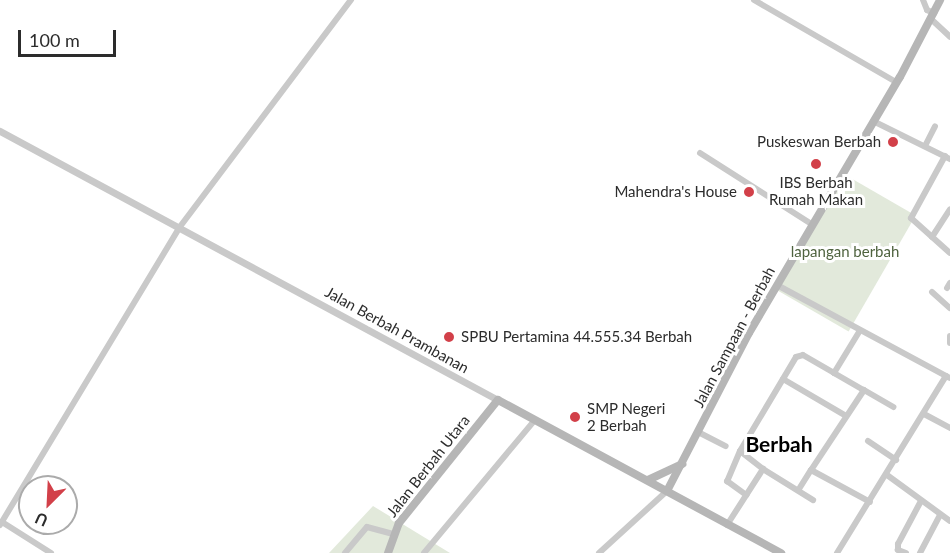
<!DOCTYPE html>
<html>
<head>
<meta charset="utf-8">
<style>
  body { margin:0 }
  #map { position:relative; width:950px; height:553px; overflow:hidden; background:#fff; font-family:Lato,sans-serif }
  div>[style] { position:absolute }
  .green>* { inset:0; background:#e2e9db; transform-origin:0 0 }
  .minor>* { height:6px; margin:-3px; padding:0 3px; transform-origin:3px; border-radius:3px; background:#c9c9c9 }
  .tertiary>* { height:7px; margin:-3.5px; padding:0 3.5px; transform-origin:3.5px; border-radius:3.5px; background:#c9c9c9 }
  .secondary>* { height:8px; margin:-4px; padding:0 4px; transform-origin:4px; border-radius:4px; background:#b6b6b6 }
  .dots>* { width:16px; height:16px; translate:-50% -50%; box-sizing:border-box; border:3px solid #fff; border-radius:50% }
  span { translate:-50% -50%; white-space:nowrap; text-align:center; line-height:1.15; -webkit-text-stroke:6px #fff; paint-order:stroke }
  .poi-label { font-size:15px; color:#2c2c2c }
  .right { translate:-100% -50%; text-align:right }
  .left { translate:0 -50%; text-align:left }
  .park-label { font-size:15px; color:#4f633f }
  .street-label { font-size:15px; color:#2c2c2c }
  .district-label { font-size:21px; color:#000; font-weight:700 }
  .north { position:absolute; left:18px; top:475px; width:60px; height:60px; box-sizing:border-box; background:#fff; border:2px solid #ababab; border-radius:50%; rotate:204deg; font-size:16px; font-weight:700; line-height:24px; text-align:center; color:#2c2c2c }
  .north::after { content:''; display:block; margin:auto; width:21px; height:27px; background:#d24049; clip-path:polygon(50% 0,100% 100%,50% 72%,0 100%) }
  .scale { position:absolute; left:18px; top:30px; width:98px; height:27px; box-sizing:border-box; border:3px solid #2c2c2c; border-top:0; padding-left:8px; font-size:18px; line-height:21px; white-space:nowrap; color:#2c2c2c; -webkit-text-stroke:4px #fff; paint-order:stroke }
</style>
</head>
<body>
<div id="map">
  <div class="green">
    <div style="left:842px;top:173px;width:85px;height:134px;rotate:30deg"></div>
    <div style="clip-path:polygon(373px 506px,450px 553px,329px 553px)"></div>
  </div>
  <div class="minor">
    <div style="left:754px;top:0;width:164px;rotate:30deg"></div>
    <div style="left:923px;top:0;width:11px;rotate:68deg"></div>
    <div style="left:927px;top:10px;width:8px;rotate:23deg"></div>
    <div style="left:931px;top:19px;width:26px;rotate:43deg"></div>
    <div style="left:873px;top:121px;width:86px;rotate:26.3deg"></div>
    <div style="left:925px;top:146px;width:22px;rotate:-63deg"></div>
    <div style="left:700px;top:153px;width:134px;rotate:32.5deg"></div>
    <div style="left:945px;top:156px;width:71px;rotate:118.7deg"></div>
    <div style="left:911px;top:218px;width:52px;rotate:41.9deg"></div>
    <div style="left:932px;top:237px;width:33px;rotate:-57deg"></div>
    <div style="left:777px;top:285px;width:196px;rotate:28.3deg"></div>
    <div style="left:947px;top:288px;width:6px;rotate:-59deg"></div>
    <div style="left:932px;top:292px;width:24px;rotate:42deg"></div>
    <div style="left:950px;top:336px;width:7px;rotate:90deg"></div>
    <div style="left:834px;top:373px;width:34px;rotate:30deg"></div>
    <div style="left:864px;top:390px;width:96px;rotate:123.5deg"></div>
    <div style="left:811px;top:470px;width:67px;rotate:28.5deg"></div>
    <div style="left:783px;top:379px;width:73px;rotate:30.4deg"></div>
    <div style="left:864px;top:390px;width:34px;rotate:30deg"></div>
    <div style="left:924px;top:414px;width:30px;rotate:28deg"></div>
    <div style="left:698px;top:432px;width:31px;rotate:27deg"></div>
    <div style="left:868px;top:441px;width:34px;rotate:34deg"></div>
    <div style="left:740px;top:451px;width:33px;rotate:113deg"></div>
    <div style="left:727px;top:481px;width:24px;rotate:36deg"></div>
    <div style="left:763px;top:469px;width:59px;rotate:31.8deg"></div>
    <div style="left:887px;top:475px;width:78px;rotate:36.1deg"></div>
    <div style="left:799px;top:489px;width:22px;rotate:-58deg"></div>
    <div style="left:2px;top:522px;width:58px;rotate:32.3deg"></div>
    <div style="left:0;top:525px;width:347px;rotate:-58.9deg"></div>
    <div style="left:179px;top:228px;width:286px;rotate:-53deg"></div>
    <div style="left:727px;top:525px;width:67px;rotate:-57.3deg"></div>
    <div style="left:763px;top:469px;width:29px;rotate:-142deg"></div>
    <div style="left:740px;top:451px;width:109px;rotate:-59.2deg"></div>
    <div style="left:796px;top:357px;width:7px;rotate:-16deg"></div>
    <div style="left:803px;top:355px;width:36px;rotate:30deg"></div>
    <div style="left:834px;top:373px;width:48px;rotate:-58.6deg"></div>
    <div style="left:345px;top:553px;width:34px;rotate:-50deg"></div>
    <div style="left:367px;top:527px;width:27px;rotate:15deg"></div>
    <div style="left:424px;top:553px;width:173px;rotate:-50.2deg"></div>
    <div style="left:599px;top:553px;width:92px;rotate:-42.4deg"></div>
    <div style="left:837px;top:553px;width:208px;rotate:-58.4deg"></div>
    <div style="left:906px;top:553px;width:9px;rotate:-159deg"></div>
    <div style="left:898px;top:550px;width:6px;rotate:-90deg"></div>
    <div style="left:898px;top:544px;width:49px;rotate:-61.9deg"></div>
    <div style="left:920px;top:553px;width:43px;rotate:-62.2deg"></div>
  </div>
  <div class="tertiary">
    <div style="left:0;top:131px;width:566px;rotate:28.38deg"></div>
  </div>
  <div class="secondary">
    <div style="left:648px;top:480px;width:38px;rotate:-25deg"></div>
    <div style="left:667px;top:491px;width:178px;rotate:-62.6deg"></div>
    <div style="left:749px;top:333px;width:297px;rotate:-59.5deg"></div>
    <div style="left:900px;top:77px;width:87px;rotate:-62.5deg"></div>
    <div style="left:388px;top:553px;width:32px;rotate:-70deg"></div>
    <div style="left:399px;top:523px;width:158px;rotate:-51.2deg"></div>
    <div style="left:498px;top:400px;width:322px;rotate:28.4deg"></div>
  </div>
  <div class="dots">
    <div style="left:893px;top:142px;background:#d24049"></div>
    <div style="left:816px;top:164px;background:#d24049"></div>
    <div style="left:749px;top:192px;background:#d24049"></div>
    <div style="left:449px;top:337px;background:#d24049"></div>
    <div style="left:575px;top:417px;background:#d24049"></div>
  </div>
  <div class="poi-label">
    <span class="right" style="left:881px;top:142px">Puskeswan Berbah</span>
    <span style="left:816px;top:191px">IBS Berbah<br>Rumah Makan</span>
    <span class="right" style="left:737px;top:192px">Mahendra's House</span>
    <span class="left" style="left:461px;top:337px">SPBU Pertamina 44.555.34 Berbah</span>
    <span class="left" style="left:587px;top:417px">SMP Negeri<br>2 Berbah</span>
  </div>
  <div class="park-label">
    <span style="left:845px;top:252px">lapangan berbah</span>
  </div>
  <div class="street-label">
    <span style="left:397px;top:330px;rotate:29deg">Jalan Berbah Prambanan</span>
    <span style="left:734px;top:337px;rotate:-62deg">Jalan Sampaan - Berbah</span>
    <span style="left:428px;top:466px;rotate:-52deg">Jalan Berbah Utara</span>
  </div>
  <div class="district-label">
    <span style="left:779px;top:444px">Berbah</span>
  </div>
  <div class="north">U</div>
  <div class="scale">100 m</div>
</div>
</body>
</html>
